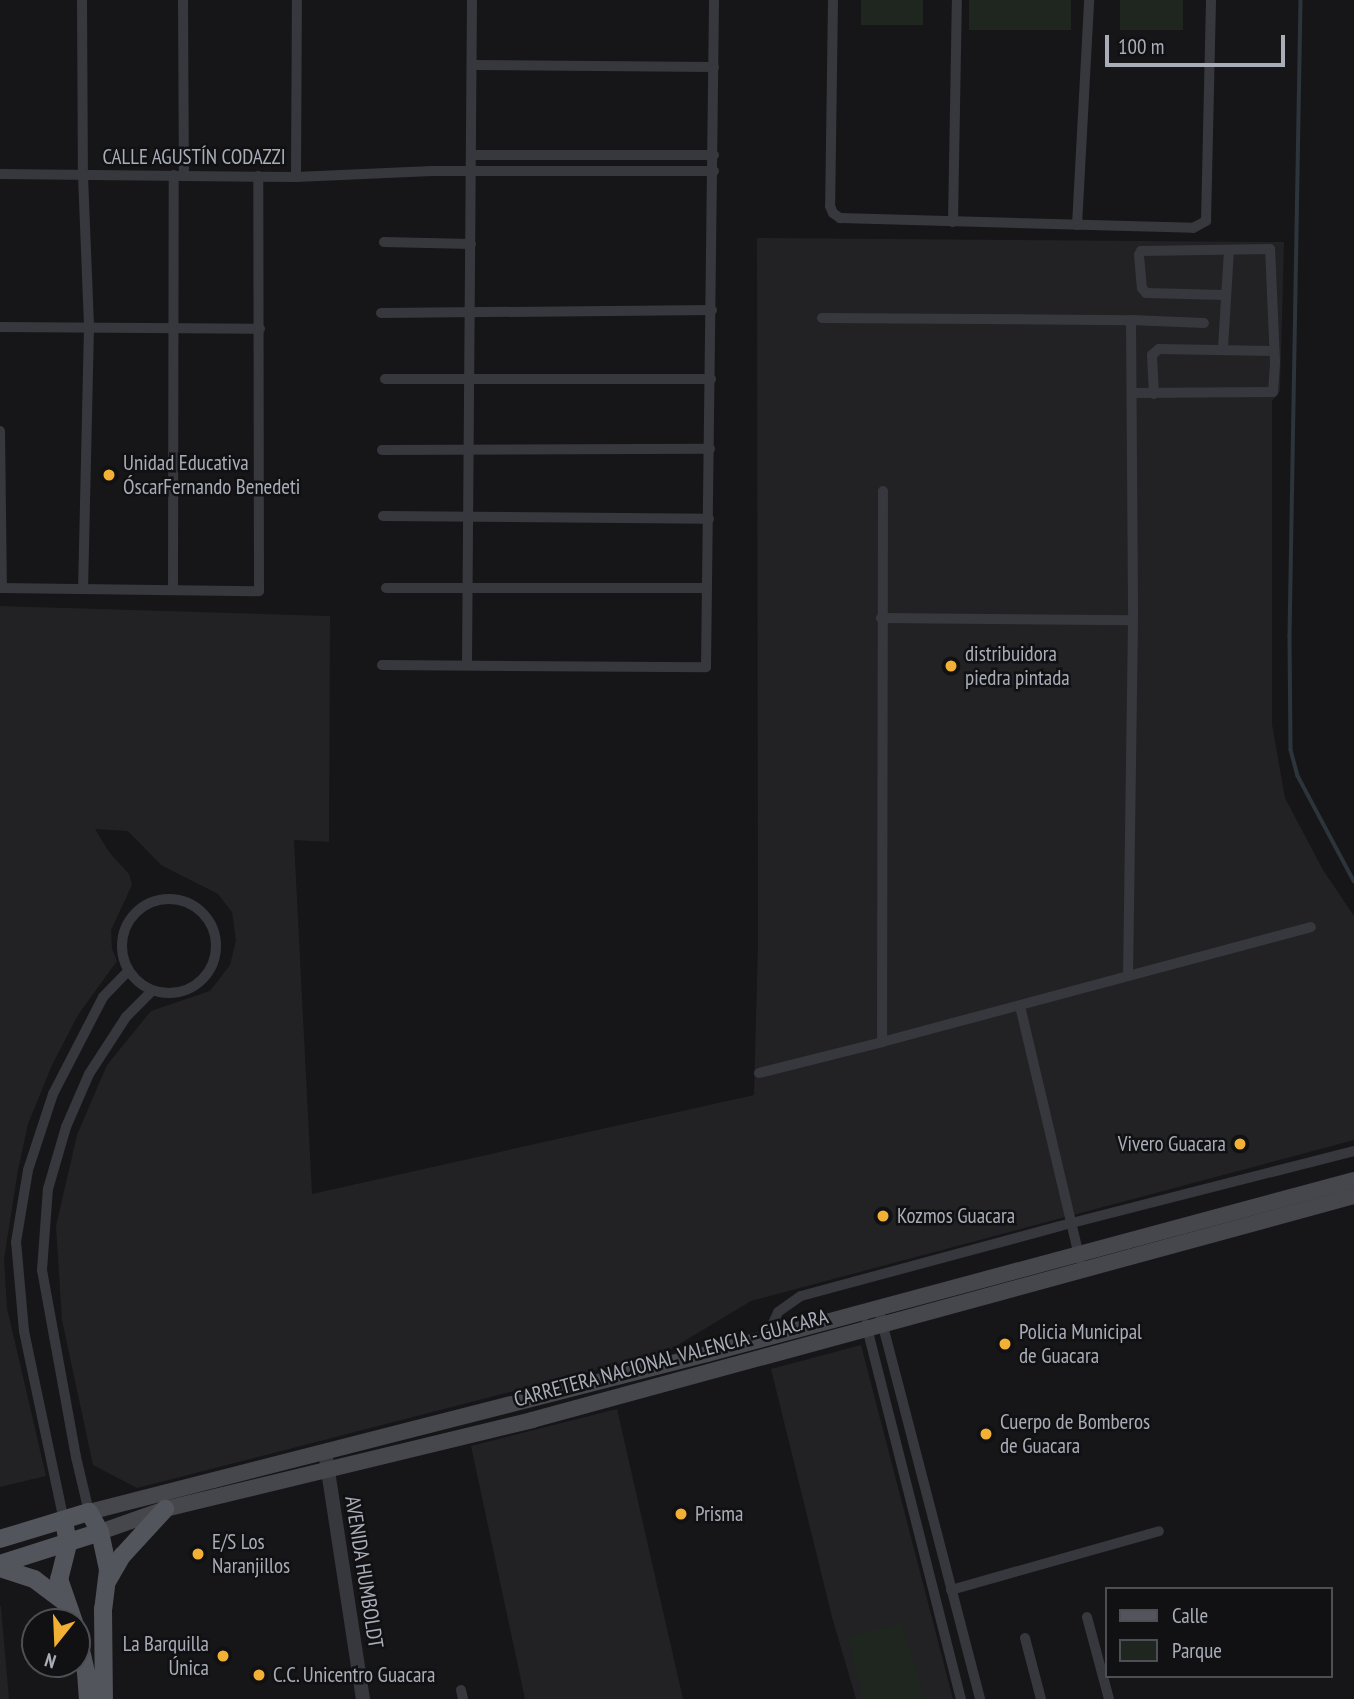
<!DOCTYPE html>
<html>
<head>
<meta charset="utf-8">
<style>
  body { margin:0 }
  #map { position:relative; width:1354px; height:1699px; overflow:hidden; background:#161618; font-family:"PT Sans Narrow",sans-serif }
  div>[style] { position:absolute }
  .built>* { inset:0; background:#222225 }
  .green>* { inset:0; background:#1e261f; transform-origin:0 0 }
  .stream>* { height:3.5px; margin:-1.75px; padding:0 1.75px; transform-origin:1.75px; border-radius:1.75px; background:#2c353c }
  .minor>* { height:10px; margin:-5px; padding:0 5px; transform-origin:5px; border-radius:5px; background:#37383d }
  .minor>.ring { margin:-5px; padding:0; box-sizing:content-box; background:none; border:10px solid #37383d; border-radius:50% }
  .tertiary>* { height:14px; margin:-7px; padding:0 7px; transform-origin:7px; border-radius:7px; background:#37383d }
  .secondary>* { height:16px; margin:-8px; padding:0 8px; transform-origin:8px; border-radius:8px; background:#45474d }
  .primary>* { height:18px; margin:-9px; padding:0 9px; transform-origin:9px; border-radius:9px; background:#53555c }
  .dots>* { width:19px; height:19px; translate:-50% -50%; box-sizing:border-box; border:4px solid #111113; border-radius:50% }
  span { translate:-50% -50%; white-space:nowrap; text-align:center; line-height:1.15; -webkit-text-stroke:5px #111113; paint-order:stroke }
  .street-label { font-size:21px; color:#a8adb8 }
  .poi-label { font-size:21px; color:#a8adb8 }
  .left { translate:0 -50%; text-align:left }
  .right { translate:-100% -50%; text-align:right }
  .legend { position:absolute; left:1105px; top:1587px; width:228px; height:91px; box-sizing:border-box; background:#111113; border:2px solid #4d4f55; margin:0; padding:9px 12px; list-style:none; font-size:21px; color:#a8adb8 }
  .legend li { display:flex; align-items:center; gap:14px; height:35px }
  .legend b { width:35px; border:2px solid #4d4f55 }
  .north { position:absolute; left:21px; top:1608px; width:70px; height:70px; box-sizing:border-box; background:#111113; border:2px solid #4d4f55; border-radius:50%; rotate:198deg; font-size:19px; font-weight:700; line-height:28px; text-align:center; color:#a8adb8 }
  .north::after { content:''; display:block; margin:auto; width:24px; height:32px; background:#f2b134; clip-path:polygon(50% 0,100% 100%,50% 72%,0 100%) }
  .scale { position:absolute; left:1105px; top:35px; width:180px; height:32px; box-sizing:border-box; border:4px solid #a8adb8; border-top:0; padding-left:9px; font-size:21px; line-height:24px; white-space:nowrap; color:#a8adb8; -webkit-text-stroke:5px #111113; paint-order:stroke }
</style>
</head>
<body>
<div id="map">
  <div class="built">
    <div style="clip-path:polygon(757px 238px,1284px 242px,1280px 391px,1272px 401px,1272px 724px,1285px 798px,1323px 870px,1354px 916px,1354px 1140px,751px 1301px,666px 1352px,137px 1488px,93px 1465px,62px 1320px,56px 1226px,77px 1135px,107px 1065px,151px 1011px,210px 991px,230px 965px,236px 940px,232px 912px,218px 894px,161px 865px,128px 831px,95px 829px,109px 852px,129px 874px,132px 885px,111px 930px,112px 949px,117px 961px,78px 1015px,52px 1065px,28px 1124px,18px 1170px,4px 1259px,7px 1308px,46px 1476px,0 1487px,0 606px,330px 616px,329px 842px,294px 840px,312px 1194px,754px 1095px,758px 945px)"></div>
    <div style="clip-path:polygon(861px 1345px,953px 1699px,856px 1699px,832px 1617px,771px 1369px)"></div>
    <div style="clip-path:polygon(617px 1409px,683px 1699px,525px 1699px,471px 1446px)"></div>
    <div style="clip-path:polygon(0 1606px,1px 1607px,9px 1699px,0 1699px)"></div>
  </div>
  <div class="green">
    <div style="left:861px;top:0;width:62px;height:25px"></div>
    <div style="left:969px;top:0;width:102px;height:30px"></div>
    <div style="left:1120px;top:0;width:63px;height:30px"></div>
    <div style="clip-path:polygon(901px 1622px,925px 1699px,864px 1699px,847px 1638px)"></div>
  </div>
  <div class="stream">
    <div style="left:1301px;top:0;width:636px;rotate:90.99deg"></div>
    <div style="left:1290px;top:636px;width:114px;rotate:89.5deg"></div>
    <div style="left:1291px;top:750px;width:27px;rotate:75deg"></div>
    <div style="left:1298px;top:776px;width:119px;rotate:61.9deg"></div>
  </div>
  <div class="minor">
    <div style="left:82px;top:0;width:176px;rotate:89.7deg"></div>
    <div style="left:83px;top:176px;width:151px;rotate:87.7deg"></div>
    <div style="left:89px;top:327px;width:262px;rotate:91.3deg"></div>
    <div style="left:183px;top:0;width:175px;rotate:89.7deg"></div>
    <div style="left:833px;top:0;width:206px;rotate:90.8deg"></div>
    <div style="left:830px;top:206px;width:8px;rotate:67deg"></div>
    <div style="left:833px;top:213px;width:9px;rotate:36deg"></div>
    <div style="left:840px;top:218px;width:353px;rotate:1.6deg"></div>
    <div style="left:1193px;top:228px;width:15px;rotate:-28deg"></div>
    <div style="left:1206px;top:221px;width:221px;rotate:-88.7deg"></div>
    <div style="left:472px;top:65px;width:242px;rotate:0.5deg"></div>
    <div style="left:472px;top:155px;width:242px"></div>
    <div style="left:0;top:174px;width:296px;rotate:0.6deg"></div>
    <div style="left:296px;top:177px;width:177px;rotate:-89.7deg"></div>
    <div style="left:296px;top:177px;width:136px;rotate:-2.5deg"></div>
    <div style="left:432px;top:171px;width:282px"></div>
    <div style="left:953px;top:222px;width:222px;rotate:-89deg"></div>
    <div style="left:1077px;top:225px;width:225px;rotate:-86.9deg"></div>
    <div style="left:384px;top:242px;width:87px;rotate:1.3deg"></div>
    <div style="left:381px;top:313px;width:331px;rotate:-0.5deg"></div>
    <div style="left:822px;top:318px;width:309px;rotate:0.4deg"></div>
    <div style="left:1131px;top:320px;width:300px;rotate:89.6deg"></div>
    <div style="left:1131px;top:320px;width:73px;rotate:2.4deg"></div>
    <div style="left:0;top:327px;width:260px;rotate:0.4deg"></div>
    <div style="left:1223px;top:348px;width:98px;rotate:-86.5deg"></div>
    <div style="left:385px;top:379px;width:326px"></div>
    <div style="left:1133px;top:393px;width:140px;rotate:-0.4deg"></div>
    <div style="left:1273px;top:392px;width:30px;rotate:-86deg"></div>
    <div style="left:1275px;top:362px;width:113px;rotate:-92.5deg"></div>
    <div style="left:1270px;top:249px;width:129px;rotate:179.1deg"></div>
    <div style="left:1141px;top:251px;width:4px;rotate:117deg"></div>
    <div style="left:1139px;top:255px;width:33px;rotate:85deg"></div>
    <div style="left:1142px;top:288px;width:6px;rotate:51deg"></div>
    <div style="left:1146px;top:293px;width:80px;rotate:1.4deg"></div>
    <div style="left:1154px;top:394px;width:39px;rotate:-93deg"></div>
    <div style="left:1152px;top:355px;width:9px;rotate:-41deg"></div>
    <div style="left:1159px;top:349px;width:115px;rotate:1deg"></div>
    <div style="left:0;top:431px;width:157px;rotate:89.3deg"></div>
    <div style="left:382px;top:450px;width:328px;rotate:-0.2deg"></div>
    <div style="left:883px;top:491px;width:551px;rotate:90.1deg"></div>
    <div style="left:882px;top:1042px;width:444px;rotate:-15deg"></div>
    <div style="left:383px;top:516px;width:326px;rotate:0.5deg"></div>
    <div style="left:0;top:588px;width:259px;rotate:0.7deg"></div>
    <div style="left:259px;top:591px;width:415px;rotate:-90.1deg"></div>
    <div style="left:386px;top:588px;width:321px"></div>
    <div style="left:173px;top:590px;width:415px;rotate:-89.9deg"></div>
    <div style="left:881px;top:618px;width:252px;rotate:0.5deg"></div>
    <div style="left:1133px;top:620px;width:356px;rotate:90.8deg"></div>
    <div style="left:467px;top:664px;width:664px;rotate:-89.57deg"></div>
    <div style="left:382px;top:665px;width:324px;rotate:0.4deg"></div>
    <div style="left:706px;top:667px;width:667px;rotate:-89.31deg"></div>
    <div class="ring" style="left:122px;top:899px;width:84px;height:84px"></div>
    <div style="left:1020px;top:1006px;width:260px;rotate:76.7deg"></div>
    <div style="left:759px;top:1073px;width:127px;rotate:-14.1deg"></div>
    <div style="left:878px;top:1307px;width:405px;rotate:75.4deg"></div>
    <div style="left:866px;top:1324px;width:387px;rotate:75.8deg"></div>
    <div style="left:767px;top:1337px;width:27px;rotate:-66deg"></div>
    <div style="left:778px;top:1312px;width:28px;rotate:-35deg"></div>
    <div style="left:801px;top:1296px;width:268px;rotate:-15.1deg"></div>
    <div style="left:1060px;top:1226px;width:303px;rotate:-14.3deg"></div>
    <div style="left:89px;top:1512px;width:57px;rotate:-103.3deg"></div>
    <div style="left:76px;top:1457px;width:190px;rotate:-100.3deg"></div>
    <div style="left:42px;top:1270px;width:81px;rotate:-85.8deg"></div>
    <div style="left:48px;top:1189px;width:65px;rotate:-73.8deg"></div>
    <div style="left:66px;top:1127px;width:58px;rotate:-66.5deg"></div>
    <div style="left:89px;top:1074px;width:68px;rotate:-57deg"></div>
    <div style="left:126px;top:1017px;width:37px;rotate:-45deg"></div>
    <div style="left:64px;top:1521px;width:194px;rotate:-101.9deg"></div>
    <div style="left:24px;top:1331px;width:89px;rotate:-95.1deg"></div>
    <div style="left:16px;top:1242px;width:73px;rotate:-80.5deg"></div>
    <div style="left:28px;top:1170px;width:80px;rotate:-71.8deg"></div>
    <div style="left:53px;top:1094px;width:109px;rotate:-62.7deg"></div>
    <div style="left:103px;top:997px;width:36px;rotate:-46deg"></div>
    <div style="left:951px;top:1590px;width:216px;rotate:-15.8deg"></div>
    <div style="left:1087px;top:1617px;width:85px;rotate:75deg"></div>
    <div style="left:1025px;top:1638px;width:63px;rotate:75.3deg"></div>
    <div style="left:461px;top:1690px;width:9px;rotate:77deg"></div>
  </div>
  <div class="tertiary">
    <div style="left:325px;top:1451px;width:251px;rotate:81.3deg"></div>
  </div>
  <div class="secondary">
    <div style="left:89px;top:1512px;width:638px;rotate:-14.34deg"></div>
    <div style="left:707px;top:1354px;width:670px;rotate:-15.05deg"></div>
    <div style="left:100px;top:1532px;width:69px;rotate:-19.5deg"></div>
    <div style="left:165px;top:1509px;width:378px;rotate:-13.6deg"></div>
    <div style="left:532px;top:1420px;width:852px;rotate:-15.24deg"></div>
  </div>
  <div class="primary">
    <div style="left:64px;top:1521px;width:23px;rotate:80deg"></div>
    <div style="left:68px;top:1544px;width:36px;rotate:104deg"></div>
    <div style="left:59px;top:1579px;width:46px;rotate:70.8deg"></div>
    <div style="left:0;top:1539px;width:93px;rotate:-16.9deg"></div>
    <div style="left:89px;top:1512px;width:23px;rotate:61deg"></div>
    <div style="left:100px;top:1532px;width:39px;rotate:78deg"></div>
    <div style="left:108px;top:1570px;width:39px;rotate:97deg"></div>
    <div style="left:103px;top:1609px;width:90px;rotate:89.4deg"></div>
    <div style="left:0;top:1564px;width:105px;rotate:-17.7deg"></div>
    <div style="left:0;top:1568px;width:36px;rotate:18deg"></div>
    <div style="left:34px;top:1579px;width:38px;rotate:37deg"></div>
    <div style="left:108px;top:1580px;width:28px;rotate:-60deg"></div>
    <div style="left:122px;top:1556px;width:64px;rotate:-47.5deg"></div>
    <div style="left:77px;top:1633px;width:40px;rotate:77deg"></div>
    <div style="left:86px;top:1672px;width:27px;rotate:86deg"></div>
  </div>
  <div class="dots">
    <div style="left:109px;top:475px;background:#f2b134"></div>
    <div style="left:951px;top:666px;background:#f2b134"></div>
    <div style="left:1240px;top:1144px;background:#f2b134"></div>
    <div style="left:883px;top:1216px;background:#f2b134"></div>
    <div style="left:1005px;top:1344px;background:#f2b134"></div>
    <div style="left:986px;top:1434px;background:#f2b134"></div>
    <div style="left:681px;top:1514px;background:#f2b134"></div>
    <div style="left:198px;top:1554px;background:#f2b134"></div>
    <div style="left:223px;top:1656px;background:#f2b134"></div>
    <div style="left:259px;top:1675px;background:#f2b134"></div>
  </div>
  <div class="street-label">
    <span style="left:194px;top:157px">CALLE AGUSTÍN CODAZZI</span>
    <span style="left:671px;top:1358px;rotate:-15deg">CARRETERA NACIONAL VALENCIA - GUACARA</span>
    <span style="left:364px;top:1572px;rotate:81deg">AVENIDA HUMBOLDT</span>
  </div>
  <div class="poi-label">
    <span class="left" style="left:123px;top:475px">Unidad Educativa<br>ÓscarFernando Benedeti</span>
    <span class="left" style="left:965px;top:666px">distribuidora<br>piedra pintada</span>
    <span class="right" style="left:1226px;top:1144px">Vivero Guacara</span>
    <span class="left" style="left:897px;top:1216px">Kozmos Guacara</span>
    <span class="left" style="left:1019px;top:1344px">Policia Municipal<br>de Guacara</span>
    <span class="left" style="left:1000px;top:1434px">Cuerpo de Bomberos<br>de Guacara</span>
    <span class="left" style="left:695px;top:1514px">Prisma</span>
    <span class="left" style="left:212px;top:1554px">E/S Los<br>Naranjillos</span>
    <span class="right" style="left:209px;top:1656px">La Barquilla<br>Única</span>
    <span class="left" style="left:273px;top:1675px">C.C. Unicentro Guacara</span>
  </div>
  <ul class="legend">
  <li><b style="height:9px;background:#53555c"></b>Calle</li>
  <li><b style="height:19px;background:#1e261f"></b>Parque</li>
  </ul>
  <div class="north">N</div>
  <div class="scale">100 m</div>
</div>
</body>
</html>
